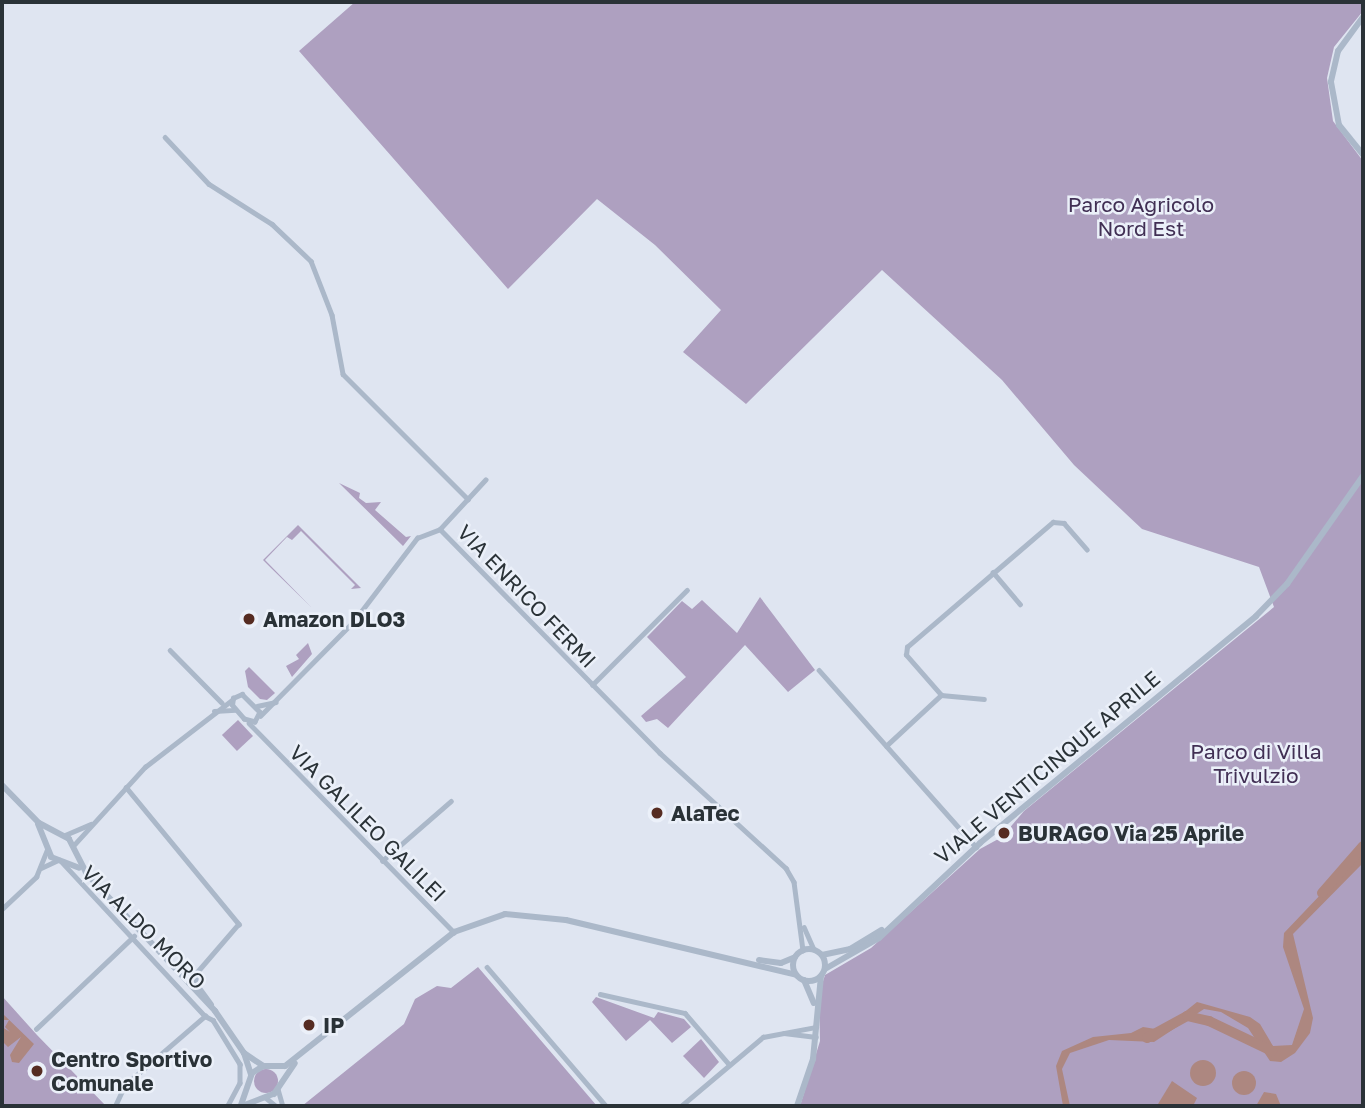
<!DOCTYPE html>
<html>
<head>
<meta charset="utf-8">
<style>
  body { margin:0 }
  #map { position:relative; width:1365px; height:1108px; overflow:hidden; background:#dfe5f1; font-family:"Golos Text",sans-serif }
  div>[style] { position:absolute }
  .green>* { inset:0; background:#aea0c0; transform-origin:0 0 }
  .round { border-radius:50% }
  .water>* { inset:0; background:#ad8780 }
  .river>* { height:10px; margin:-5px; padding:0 5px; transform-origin:5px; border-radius:5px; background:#ad8780 }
  .minor>* { height:4.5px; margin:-2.25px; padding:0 2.25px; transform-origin:2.25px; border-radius:2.25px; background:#abb8c9 }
  .tertiary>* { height:6px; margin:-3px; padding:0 3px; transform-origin:3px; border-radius:3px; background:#abb8c9 }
  .tertiary>.ring { margin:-3px; padding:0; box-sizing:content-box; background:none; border:6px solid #abb8c9; border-radius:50% }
  .dots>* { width:19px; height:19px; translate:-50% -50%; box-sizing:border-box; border:4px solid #ebf0f9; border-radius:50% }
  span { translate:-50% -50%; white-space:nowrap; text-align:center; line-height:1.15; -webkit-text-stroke:5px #ebf0f9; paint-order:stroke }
  .park-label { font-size:21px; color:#412f54 }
  .street-label { font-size:21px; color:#2a3237 }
  .poi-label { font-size:21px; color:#2a3237; font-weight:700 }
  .left { translate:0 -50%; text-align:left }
  .frame { position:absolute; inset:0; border:4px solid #2a3237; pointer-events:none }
</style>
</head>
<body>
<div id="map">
  <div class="green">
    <div style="clip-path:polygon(355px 2px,1363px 2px,1363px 11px,1334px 47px,1327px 78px,1333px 121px,1363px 161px,1363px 1106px,800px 1106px,820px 1041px,819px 994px,825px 975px,871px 948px,980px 849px,1002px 837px,1024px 811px,1274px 607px,1259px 567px,1142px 529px,1074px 465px,1002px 380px,882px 270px,746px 404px,683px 352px,721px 310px,655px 245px,597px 199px,508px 289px,299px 51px)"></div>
    <div style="clip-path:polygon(339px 483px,360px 493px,359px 498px,366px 503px,381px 502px,375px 510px,406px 537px,411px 536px,403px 546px)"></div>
    <div style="clip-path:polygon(298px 525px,361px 588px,351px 589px,355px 585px,301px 531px,292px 540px,287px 537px,265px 560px,312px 608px,271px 568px,263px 560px)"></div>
    <div style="clip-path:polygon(760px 597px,815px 670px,788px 692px,745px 645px,668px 728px,657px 719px,646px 722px,641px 716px,686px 677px,647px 637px,682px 601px,692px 609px,702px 600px,737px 633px)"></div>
    <div style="clip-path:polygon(308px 643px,312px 654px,292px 677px,286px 666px,299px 659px,296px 655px)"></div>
    <div style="clip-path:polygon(249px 667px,275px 693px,267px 700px,260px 699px,248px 687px,245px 671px)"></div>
    <div style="left:238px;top:720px;width:22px;height:22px;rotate:47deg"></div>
    <div style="clip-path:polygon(478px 967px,597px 1106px,302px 1106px,404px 1024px,415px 999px,437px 986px,451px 988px)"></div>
    <div style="clip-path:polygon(2px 996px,37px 1035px,106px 1106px,2px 1106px)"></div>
    <div style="clip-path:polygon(596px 997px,654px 1018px,658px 1012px,684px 1019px,691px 1027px,672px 1043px,650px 1020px,626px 1041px,592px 1002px)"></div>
    <div style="clip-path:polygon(701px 1039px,719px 1062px,704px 1078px,683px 1056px)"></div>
    <div class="round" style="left:254px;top:1069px;width:24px;height:24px"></div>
  </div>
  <div class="water">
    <div style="clip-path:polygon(1363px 850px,1363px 863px,1293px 934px,1313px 1018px,1310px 1033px,1295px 1053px,1281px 1062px,1270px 1061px,1248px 1028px,1221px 1012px,1204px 1009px,1154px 1042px,1109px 1040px,1070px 1053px,1062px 1069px,1070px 1106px,1063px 1106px,1056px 1066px,1062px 1051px,1093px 1037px,1131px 1033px,1143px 1027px,1162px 1030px,1197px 1002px,1250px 1017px,1260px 1024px,1273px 1046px,1292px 1045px,1304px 1009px,1283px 947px,1284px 933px)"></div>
    <div style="clip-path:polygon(2px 1013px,34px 1044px,19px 1063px,12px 1062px,10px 1055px,21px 1037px,8px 1047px,2px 1041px,2px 1027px,10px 1032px,5px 1027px,9px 1020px,2px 1020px)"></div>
    <div class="round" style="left:1190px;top:1060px;width:26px;height:26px"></div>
    <div class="round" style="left:1232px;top:1071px;width:24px;height:24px"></div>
    <div style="clip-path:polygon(1172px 1081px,1197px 1098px,1193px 1106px,1158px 1104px)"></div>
    <div style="clip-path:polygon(1264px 1092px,1276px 1094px,1281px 1106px,1256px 1106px)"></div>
  </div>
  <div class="river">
    <div style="left:1322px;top:893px;width:62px;rotate:-48.9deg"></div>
    <div style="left:1147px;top:1038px;width:46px;rotate:-28.8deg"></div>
    <div style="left:1187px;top:1016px;width:23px;rotate:13deg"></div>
    <div style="left:1209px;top:1021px;width:70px;rotate:25.5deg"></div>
  </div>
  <div class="minor">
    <div style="left:165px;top:137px;width:64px;rotate:46.9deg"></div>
    <div style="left:209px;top:184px;width:75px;rotate:32.4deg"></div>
    <div style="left:272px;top:224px;width:54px;rotate:43.5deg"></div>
    <div style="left:311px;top:261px;width:58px;rotate:68.7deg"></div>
    <div style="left:332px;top:315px;width:60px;rotate:79.4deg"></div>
    <div style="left:343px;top:374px;width:177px;rotate:45deg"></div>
    <div style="left:440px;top:529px;width:314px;rotate:45.5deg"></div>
    <div style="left:660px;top:753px;width:171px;rotate:42.4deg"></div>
    <div style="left:786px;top:868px;width:16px;rotate:60deg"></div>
    <div style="left:794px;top:882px;width:69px;rotate:82.5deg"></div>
    <div style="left:440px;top:529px;width:67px;rotate:-47.4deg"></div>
    <div style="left:993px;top:572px;width:42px;rotate:49.8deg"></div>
    <div style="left:170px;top:650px;width:74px;rotate:45.5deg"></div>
    <div style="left:819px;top:670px;width:237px;rotate:48.4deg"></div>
    <div style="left:592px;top:685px;width:134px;rotate:-45deg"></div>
    <div style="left:242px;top:694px;width:25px;rotate:45deg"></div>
    <div style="left:260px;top:712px;width:11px;rotate:117deg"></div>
    <div style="left:255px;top:722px;width:11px;rotate:-165deg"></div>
    <div style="left:244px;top:719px;width:18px;rotate:-131deg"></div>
    <div style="left:232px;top:705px;width:7px;rotate:-82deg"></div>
    <div style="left:233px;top:698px;width:10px;rotate:-24deg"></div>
    <div style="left:941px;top:695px;width:53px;rotate:-131.2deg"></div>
    <div style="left:906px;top:655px;width:8px;rotate:-83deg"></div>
    <div style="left:907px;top:647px;width:192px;rotate:-40.6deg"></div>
    <div style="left:1053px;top:522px;width:11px;rotate:5deg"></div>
    <div style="left:1064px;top:523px;width:35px;rotate:49deg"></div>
    <div style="left:257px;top:706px;width:19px;rotate:-12deg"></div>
    <div style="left:214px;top:711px;width:21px;rotate:-3deg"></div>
    <div style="left:260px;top:716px;width:132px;rotate:-45.3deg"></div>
    <div style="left:353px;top:622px;width:106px;rotate:-52.7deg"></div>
    <div style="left:417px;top:538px;width:25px;rotate:-21deg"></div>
    <div style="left:249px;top:723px;width:293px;rotate:45.6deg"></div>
    <div style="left:886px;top:746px;width:75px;rotate:-42.8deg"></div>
    <div style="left:941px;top:695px;width:43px;rotate:5.3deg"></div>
    <div style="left:126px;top:787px;width:178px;rotate:50.5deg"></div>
    <div style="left:239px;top:924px;width:66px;rotate:130.7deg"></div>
    <div style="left:196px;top:974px;width:9px;rotate:90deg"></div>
    <div style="left:196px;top:983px;width:26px;rotate:54deg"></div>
    <div style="left:65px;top:835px;width:28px;rotate:-23deg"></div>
    <div style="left:73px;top:846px;width:107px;rotate:-47.7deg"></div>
    <div style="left:145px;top:767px;width:110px;rotate:-37.6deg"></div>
    <div style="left:60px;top:860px;width:213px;rotate:47.1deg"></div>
    <div style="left:382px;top:861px;width:91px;rotate:-41deg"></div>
    <div style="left:41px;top:868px;width:19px;rotate:-25deg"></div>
    <div style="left:2px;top:909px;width:47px;rotate:-43.3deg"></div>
    <div style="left:36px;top:877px;width:29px;rotate:-68deg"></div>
    <div style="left:804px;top:927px;width:24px;rotate:66deg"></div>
    <div style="left:487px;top:967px;width:183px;rotate:49.4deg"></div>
    <div style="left:600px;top:994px;width:87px;rotate:12.6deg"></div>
    <div style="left:685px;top:1013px;width:67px;rotate:49.2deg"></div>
    <div style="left:205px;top:1016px;width:9px;rotate:27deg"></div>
    <div style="left:213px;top:1020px;width:52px;rotate:58.5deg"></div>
    <div style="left:240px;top:1064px;width:19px;rotate:90deg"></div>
    <div style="left:240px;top:1083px;width:26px;rotate:118deg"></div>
    <div style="left:36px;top:1029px;width:135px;rotate:-43.5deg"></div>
    <div style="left:784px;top:1033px;width:32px;rotate:7deg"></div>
    <div style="left:278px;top:1089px;width:18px;rotate:74deg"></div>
    <div style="left:265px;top:1097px;width:14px;rotate:39deg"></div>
    <div style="left:115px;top:1106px;width:23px;rotate:-65deg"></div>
    <div style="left:125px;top:1085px;width:106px;rotate:-40.8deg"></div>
    <div style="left:681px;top:1106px;width:107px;rotate:-40.1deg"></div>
    <div style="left:763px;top:1037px;width:54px;rotate:-10.7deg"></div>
  </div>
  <div class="tertiary">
    <div style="left:1363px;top:17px;width:42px;rotate:126.3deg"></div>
    <div style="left:1338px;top:51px;width:32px;rotate:103deg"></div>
    <div style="left:1331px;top:82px;width:44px;rotate:79.5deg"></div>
    <div style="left:1339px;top:125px;width:38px;rotate:51deg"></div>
    <div style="left:2px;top:785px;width:53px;rotate:45.8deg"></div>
    <div style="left:39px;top:823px;width:34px;rotate:28deg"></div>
    <div style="left:69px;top:839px;width:38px;rotate:63deg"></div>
    <div style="left:86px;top:873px;width:189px;rotate:46.9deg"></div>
    <div style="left:215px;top:1011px;width:51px;rotate:55.4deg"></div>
    <div style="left:244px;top:1053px;width:23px;rotate:72deg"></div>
    <div style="left:38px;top:824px;width:35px;rotate:68deg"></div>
    <div style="left:51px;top:857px;width:30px;rotate:21deg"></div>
    <div class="ring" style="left:793px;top:949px;width:26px;height:26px"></div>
    <div style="left:822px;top:955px;width:29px;rotate:-12deg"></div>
    <div style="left:850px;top:949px;width:37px;rotate:-31deg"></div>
    <div style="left:759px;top:960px;width:22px;rotate:8deg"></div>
    <div style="left:781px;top:963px;width:15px;rotate:-23deg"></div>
    <div style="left:825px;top:969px;width:62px;rotate:-29.9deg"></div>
    <div style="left:879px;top:938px;width:139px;rotate:-43.2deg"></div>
    <div style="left:980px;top:843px;width:357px;rotate:-39.4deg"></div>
    <div style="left:1256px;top:616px;width:45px;rotate:-45.9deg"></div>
    <div style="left:1287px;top:584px;width:132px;rotate:-54.9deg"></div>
    <div style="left:804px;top:980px;width:25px;rotate:67deg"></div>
    <div style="left:244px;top:1053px;width:23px;rotate:34deg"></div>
    <div style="left:263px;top:1066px;width:22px"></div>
    <div style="left:285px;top:1066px;width:216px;rotate:-38.4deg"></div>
    <div style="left:454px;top:932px;width:54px;rotate:-19.4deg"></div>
    <div style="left:505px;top:914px;width:61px;rotate:5.6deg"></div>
    <div style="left:566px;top:920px;width:236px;rotate:13.4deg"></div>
    <div style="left:241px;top:1105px;width:34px;rotate:-71deg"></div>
    <div style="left:252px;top:1073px;width:13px;rotate:-32deg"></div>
    <div style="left:242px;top:1106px;width:34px;rotate:-21deg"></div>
    <div style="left:274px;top:1094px;width:37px;rotate:-56deg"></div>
    <div style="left:797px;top:1106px;width:50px;rotate:-71.2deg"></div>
    <div style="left:813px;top:1059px;width:83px;rotate:-84.5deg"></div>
  </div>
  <div class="dots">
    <div style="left:249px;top:619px;background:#562c22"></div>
    <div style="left:657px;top:813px;background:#562c22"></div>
    <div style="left:1004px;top:833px;background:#562c22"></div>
    <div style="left:309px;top:1025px;background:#562c22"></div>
    <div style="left:37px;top:1071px;background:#562c22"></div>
  </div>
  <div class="park-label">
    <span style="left:1141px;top:216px">Parco Agricolo<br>Nord Est</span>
    <span style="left:1256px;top:763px">Parco di Villa<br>Trivulzio</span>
  </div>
  <div class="street-label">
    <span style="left:527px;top:596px;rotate:46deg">VIA ENRICO FERMI</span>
    <span style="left:1047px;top:767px;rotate:-40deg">VIALE VENTICINQUE APRILE</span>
    <span style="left:368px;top:823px;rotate:45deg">VIA GALILEO GALILEI</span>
    <span style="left:144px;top:927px;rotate:45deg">VIA ALDO MORO</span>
  </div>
  <div class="poi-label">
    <span class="left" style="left:263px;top:619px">Amazon DLO3</span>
    <span class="left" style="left:671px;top:813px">AlaTec</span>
    <span class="left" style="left:1018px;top:833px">BURAGO Via 25 Aprile</span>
    <span class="left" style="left:323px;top:1025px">IP</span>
    <span class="left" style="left:51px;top:1071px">Centro Sportivo<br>Comunale</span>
  </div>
  <div class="frame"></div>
</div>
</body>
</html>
